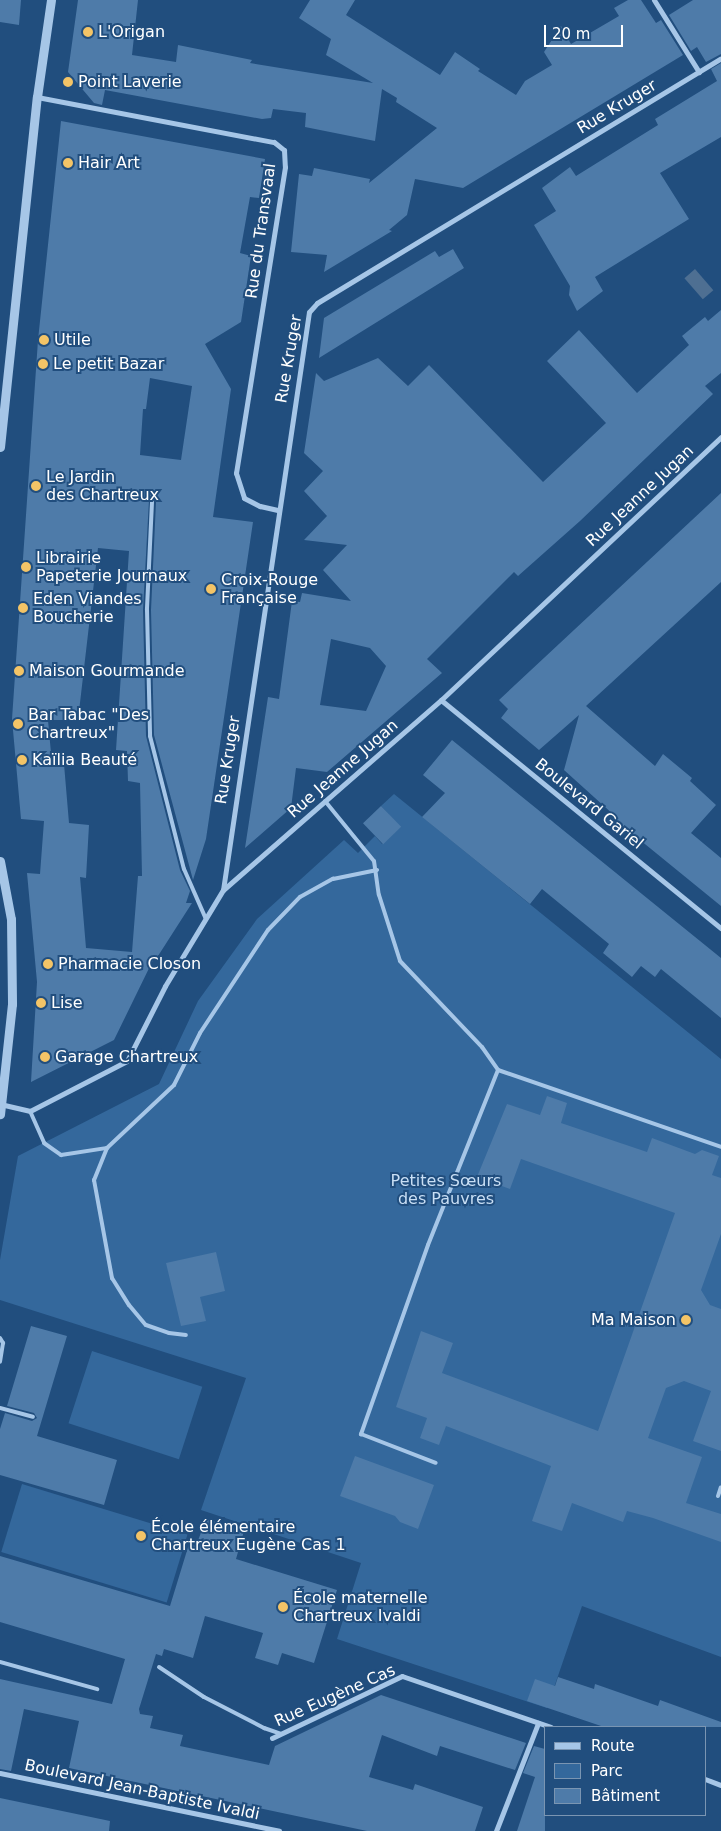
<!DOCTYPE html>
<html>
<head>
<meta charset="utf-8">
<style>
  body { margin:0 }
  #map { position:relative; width:721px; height:1831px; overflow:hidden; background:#214e7e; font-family:"DejaVu Sans",sans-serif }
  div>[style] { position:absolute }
  .green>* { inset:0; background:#34689c; transform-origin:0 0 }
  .water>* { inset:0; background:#4e6f92; transform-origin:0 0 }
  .building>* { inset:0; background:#4e7ba9; transform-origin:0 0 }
  .service>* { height:4px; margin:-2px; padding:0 2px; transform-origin:2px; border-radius:2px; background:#a6c6e7 }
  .minor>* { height:5px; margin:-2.5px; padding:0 2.5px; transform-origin:2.5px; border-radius:2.5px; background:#a6c6e7 }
  .tertiary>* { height:9px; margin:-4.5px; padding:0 4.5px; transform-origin:4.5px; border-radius:4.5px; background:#a6c6e7 }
  .dots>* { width:14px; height:14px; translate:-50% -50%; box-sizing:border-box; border:2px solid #214e7e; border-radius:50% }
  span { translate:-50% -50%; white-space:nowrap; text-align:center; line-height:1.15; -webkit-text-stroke:4px #214e7e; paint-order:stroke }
  .poi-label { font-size:16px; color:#fff }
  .left { translate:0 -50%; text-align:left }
  .right { translate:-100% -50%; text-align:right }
  .street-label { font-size:16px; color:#fff }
  .park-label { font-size:16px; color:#c9dff5 }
  .legend { position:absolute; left:544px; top:1726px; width:162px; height:90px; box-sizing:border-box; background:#214e7e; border:1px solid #7a95b2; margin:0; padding:6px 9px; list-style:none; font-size:15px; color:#fff }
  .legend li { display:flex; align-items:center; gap:10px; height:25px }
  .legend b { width:25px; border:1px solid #7a95b2 }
  .scale { position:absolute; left:544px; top:25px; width:79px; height:22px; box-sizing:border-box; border:2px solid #fff; border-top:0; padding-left:6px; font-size:15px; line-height:18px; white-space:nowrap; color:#fff; -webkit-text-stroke:4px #214e7e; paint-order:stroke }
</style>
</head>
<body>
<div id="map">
  <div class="green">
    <div style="clip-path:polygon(394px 794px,721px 1059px,721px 1657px,582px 1606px,547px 1708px,337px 1639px,361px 1563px,201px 1510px,246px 1378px,0 1300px,0 1260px,18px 1156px,159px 1084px,198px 1001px,257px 919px,344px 840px,358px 853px,375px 836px,382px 844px,395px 832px,392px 818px,381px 806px)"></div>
    <div style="left:92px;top:1351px;width:116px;height:76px;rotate:18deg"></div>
    <div style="left:22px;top:1484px;width:173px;height:71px;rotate:17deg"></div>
  </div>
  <div class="water">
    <div style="left:695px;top:269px;width:28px;height:14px;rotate:49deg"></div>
  </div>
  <div class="building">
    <div style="clip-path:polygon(0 0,21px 0,19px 25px,0 22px)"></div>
    <div style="clip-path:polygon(78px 0,138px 0,132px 55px,176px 62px,178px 45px,252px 60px,250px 63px,373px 83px,326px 55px,331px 39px,299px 18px,310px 0,355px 0,346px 15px,440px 75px,455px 52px,480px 69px,478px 71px,516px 95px,525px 81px,552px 65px,544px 52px,561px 26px,571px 44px,619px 16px,614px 8px,628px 0,641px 0,656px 23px,661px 20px,683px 55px,463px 188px,415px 179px,407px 215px,389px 230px,392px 231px,324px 272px,327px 255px,291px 252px,299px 174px,312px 176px,314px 168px,370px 179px,369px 183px,437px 128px,396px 102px,397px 98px,382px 89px,375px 141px,305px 127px,306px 113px,273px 109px,271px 118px,262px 119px,105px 90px,102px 105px,94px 103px,68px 72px)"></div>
    <div style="clip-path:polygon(693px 0,721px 0,721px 54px,706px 62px,697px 47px,691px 51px,669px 15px)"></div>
    <div style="clip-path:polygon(721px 63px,721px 137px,660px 173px,689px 219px,595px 277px,603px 291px,577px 311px,569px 295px,570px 286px,534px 225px,556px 211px,542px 188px,570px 167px,576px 176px,658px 125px,655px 119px,717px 81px,711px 69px)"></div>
    <div style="clip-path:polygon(evenodd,61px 121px,265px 159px,259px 198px,250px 197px,240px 253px,251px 256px,241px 322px,205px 344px,231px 389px,213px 517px,253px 522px,206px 839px,193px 880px,154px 735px,151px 610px,156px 502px,153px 498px,149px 500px,143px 610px,146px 736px,180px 870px,190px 891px,186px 903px,192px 903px,158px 956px,155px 956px,114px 1040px,31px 1082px,37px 982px,27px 873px,40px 874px,44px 821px,21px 819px,12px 719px,38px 340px,61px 121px,150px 378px,192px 386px,181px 460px,140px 455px,143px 409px,146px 409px,150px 378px,61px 121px,98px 548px,129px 551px,116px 750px,127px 751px,128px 781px,140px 783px,142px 876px,138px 876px,132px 952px,86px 948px,80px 877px,86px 878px,89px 825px,69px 823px,64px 764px,52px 764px,48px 720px,78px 720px,98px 548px)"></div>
    <div style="clip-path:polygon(453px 249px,464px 268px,319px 358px,324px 318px,435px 251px,439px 257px)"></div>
    <div style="clip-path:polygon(evenodd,721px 310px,721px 373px,705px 386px,713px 394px,580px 521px,518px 576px,514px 572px,427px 659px,442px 673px,327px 772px,296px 768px,291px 808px,245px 848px,268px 697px,279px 699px,292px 601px,300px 602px,302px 593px,351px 601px,323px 570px,347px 545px,304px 540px,327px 516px,304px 491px,323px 471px,304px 453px,316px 373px,324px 381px,378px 358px,408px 386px,429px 365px,543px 482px,606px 423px,547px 361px,579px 330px,637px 393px,689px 345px,682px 336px,705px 317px,708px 321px,721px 310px,331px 639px,370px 648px,386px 666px,366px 711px,320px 705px,331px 639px)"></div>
    <div style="clip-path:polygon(721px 493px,721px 582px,586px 706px,655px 766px,663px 754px,692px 778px,690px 781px,716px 805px,691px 833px,721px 858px,721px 906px,613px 818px,615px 816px,564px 770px,579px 715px,539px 750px,501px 718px,508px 709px,499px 700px)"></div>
    <div style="clip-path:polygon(452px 740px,721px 958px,721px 1018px,661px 969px,655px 977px,641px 966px,632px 977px,603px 953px,609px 944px,542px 889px,530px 904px,422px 817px,445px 793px,423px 775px)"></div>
    <div style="left:381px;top:806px;width:29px;height:25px;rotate:46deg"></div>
    <div style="clip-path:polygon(547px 1096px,567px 1103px,561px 1123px,647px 1152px,652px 1138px,695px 1154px,702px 1150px,719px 1156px,712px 1175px,721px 1178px,721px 1234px,701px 1290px,710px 1305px,721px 1309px,721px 1451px,693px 1441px,711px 1391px,684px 1381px,666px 1388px,648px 1438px,702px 1457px,686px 1503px,721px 1514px,721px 1542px,653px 1518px,627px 1511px,623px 1522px,572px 1503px,562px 1531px,532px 1521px,551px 1466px,446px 1426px,439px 1445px,420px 1438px,427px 1418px,396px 1407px,421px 1331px,453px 1343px,442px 1373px,598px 1431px,675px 1213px,521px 1159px,510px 1189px,477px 1177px,507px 1104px,540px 1115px)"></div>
    <div style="clip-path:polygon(216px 1252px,225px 1291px,200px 1297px,206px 1321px,181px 1326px,166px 1263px)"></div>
    <div style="clip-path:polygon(31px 1326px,67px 1336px,37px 1436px,117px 1460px,104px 1505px,0 1475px,0 1429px,5px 1413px,32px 1421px,37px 1418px,34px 1413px,7px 1406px)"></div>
    <div style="clip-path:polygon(355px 1456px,434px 1485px,418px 1529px,400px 1522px,395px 1516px,340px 1496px)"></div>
    <div style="clip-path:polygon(206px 1519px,244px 1531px,236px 1559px,337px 1590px,314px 1663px,282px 1653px,278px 1665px,255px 1658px,263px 1633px,205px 1616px,193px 1658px,164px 1649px,162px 1656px,156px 1654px,139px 1709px,140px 1714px,153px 1716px,150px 1728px,183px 1735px,180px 1746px,269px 1765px,275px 1746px,381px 1695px,526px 1743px,515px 1770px,440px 1746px,437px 1756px,382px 1735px,369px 1777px,413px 1790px,415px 1784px,483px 1807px,475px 1831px,367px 1831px,69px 1768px,79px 1721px,24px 1709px,11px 1771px,0 1769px,0 1679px,112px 1704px,125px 1659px,0 1622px,0 1556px,170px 1606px,189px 1544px,196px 1546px)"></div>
    <div style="clip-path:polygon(558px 1677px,594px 1689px,595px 1684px,658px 1706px,660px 1700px,721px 1722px,721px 1727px,604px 1727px,527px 1701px,535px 1679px,555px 1686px)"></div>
    <div style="clip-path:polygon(534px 1746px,545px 1749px,545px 1831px,517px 1831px,535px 1777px,523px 1773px)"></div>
    <div style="clip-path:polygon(0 1798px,110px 1821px,109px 1831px,0 1831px)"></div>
  </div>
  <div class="service">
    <div style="left:152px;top:502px;width:108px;rotate:92.7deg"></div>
    <div style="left:147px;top:610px;width:126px;rotate:88.6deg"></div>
    <div style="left:150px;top:736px;width:137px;rotate:75.7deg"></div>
    <div style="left:184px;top:869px;width:55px;rotate:66.3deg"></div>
    <div style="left:325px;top:801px;width:77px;rotate:50.8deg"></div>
    <div style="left:374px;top:861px;width:34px;rotate:82deg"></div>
    <div style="left:379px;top:895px;width:69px;rotate:72.3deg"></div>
    <div style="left:400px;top:961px;width:119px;rotate:46.4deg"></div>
    <div style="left:482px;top:1047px;width:28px;rotate:55deg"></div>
    <div style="left:498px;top:1070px;width:188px;rotate:111.8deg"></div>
    <div style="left:428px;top:1245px;width:201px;rotate:109.5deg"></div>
    <div style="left:361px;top:1434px;width:80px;rotate:21.1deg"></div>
    <div style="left:498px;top:1070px;width:236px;rotate:19deg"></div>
    <div style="left:30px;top:1111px;width:35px;rotate:66deg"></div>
    <div style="left:44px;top:1143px;width:21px;rotate:35deg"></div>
    <div style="left:61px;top:1155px;width:47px;rotate:-8.7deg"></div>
    <div style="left:107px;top:1148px;width:92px;rotate:-43.2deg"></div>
    <div style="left:174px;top:1085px;width:58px;rotate:-63.4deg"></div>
    <div style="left:200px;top:1033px;width:123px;rotate:-56.6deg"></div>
    <div style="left:268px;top:930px;width:46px;rotate:-45.9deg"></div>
    <div style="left:300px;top:897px;width:38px;rotate:-29deg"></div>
    <div style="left:333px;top:879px;width:45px;rotate:-11.6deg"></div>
    <div style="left:107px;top:1148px;width:35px;rotate:112deg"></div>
    <div style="left:94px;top:1180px;width:100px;rotate:79.6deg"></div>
    <div style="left:112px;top:1278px;width:32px;rotate:58deg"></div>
    <div style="left:129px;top:1305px;width:26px;rotate:50deg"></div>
    <div style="left:146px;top:1325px;width:24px;rotate:19deg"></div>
    <div style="left:169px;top:1333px;width:17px;rotate:7deg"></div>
    <div style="left:0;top:1338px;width:6px;rotate:59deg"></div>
    <div style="left:3px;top:1343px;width:19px;rotate:99deg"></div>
    <div style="left:0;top:1408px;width:34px;rotate:15deg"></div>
    <div style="left:718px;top:1496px;width:9px;rotate:-72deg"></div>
    <div style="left:0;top:1662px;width:101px;rotate:15.6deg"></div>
    <div style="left:159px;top:1667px;width:54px;rotate:33.7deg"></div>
    <div style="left:204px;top:1697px;width:68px;rotate:27.3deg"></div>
    <div style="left:264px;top:1728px;width:18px;rotate:19deg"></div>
  </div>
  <div class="minor">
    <div style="left:654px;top:0;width:85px;rotate:58deg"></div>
    <div style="left:37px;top:97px;width:241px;rotate:10.8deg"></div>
    <div style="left:274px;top:142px;width:13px;rotate:39deg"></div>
    <div style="left:284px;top:150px;width:17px;rotate:87deg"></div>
    <div style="left:285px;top:167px;width:310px;rotate:99.1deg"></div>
    <div style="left:236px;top:473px;width:26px;rotate:72deg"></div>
    <div style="left:244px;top:498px;width:18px;rotate:27deg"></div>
    <div style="left:260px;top:506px;width:18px;rotate:13deg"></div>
    <div style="left:441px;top:700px;width:361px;rotate:39.2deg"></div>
    <div style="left:223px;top:890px;width:584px;rotate:-81.54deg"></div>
    <div style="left:309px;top:312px;width:12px;rotate:-48deg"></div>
    <div style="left:317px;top:303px;width:472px;rotate:-31.2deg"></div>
    <div style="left:0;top:1104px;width:31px;rotate:13deg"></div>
    <div style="left:30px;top:1111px;width:109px;rotate:-27.3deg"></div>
    <div style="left:127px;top:1061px;width:84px;rotate:-63.1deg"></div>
    <div style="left:165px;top:986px;width:112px;rotate:-58.9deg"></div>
    <div style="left:223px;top:890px;width:289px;rotate:-41.1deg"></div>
    <div style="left:441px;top:700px;width:384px;rotate:-43.2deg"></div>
    <div style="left:272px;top:1738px;width:144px;rotate:-25.5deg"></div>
    <div style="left:402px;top:1676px;width:157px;rotate:18.9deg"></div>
    <div style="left:0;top:1773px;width:285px;rotate:11.7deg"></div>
    <div style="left:705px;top:1779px;width:17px;rotate:21deg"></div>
    <div style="left:496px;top:1831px;width:116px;rotate:-68.7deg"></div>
  </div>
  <div class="tertiary">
    <div style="left:0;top:447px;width:352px;rotate:-84deg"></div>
    <div style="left:37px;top:97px;width:98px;rotate:-81.8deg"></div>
    <div style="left:0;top:861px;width:59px;rotate:79.3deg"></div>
    <div style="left:11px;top:919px;width:85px;rotate:89.3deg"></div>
    <div style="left:12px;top:1004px;width:111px;rotate:96.2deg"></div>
  </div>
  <div class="dots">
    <div style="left:88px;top:32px;background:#f3c467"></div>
    <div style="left:68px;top:82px;background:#f3c467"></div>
    <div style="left:68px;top:163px;background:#f3c467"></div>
    <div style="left:44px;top:340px;background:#f3c467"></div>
    <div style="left:43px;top:364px;background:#f3c467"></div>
    <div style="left:36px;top:486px;background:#f3c467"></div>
    <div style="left:26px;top:567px;background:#f3c467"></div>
    <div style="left:211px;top:589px;background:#f3c467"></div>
    <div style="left:23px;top:608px;background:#f3c467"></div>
    <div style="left:19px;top:671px;background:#f3c467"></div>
    <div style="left:18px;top:724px;background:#f3c467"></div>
    <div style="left:22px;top:760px;background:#f3c467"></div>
    <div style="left:48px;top:964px;background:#f3c467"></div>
    <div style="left:41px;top:1003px;background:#f3c467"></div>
    <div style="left:45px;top:1057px;background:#f3c467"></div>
    <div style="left:686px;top:1320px;background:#f3c467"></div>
    <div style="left:141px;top:1536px;background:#f3c467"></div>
    <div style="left:283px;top:1607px;background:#f3c467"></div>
  </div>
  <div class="poi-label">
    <span class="left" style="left:98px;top:32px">L'Origan</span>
    <span class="left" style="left:78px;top:82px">Point Laverie</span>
    <span class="left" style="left:78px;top:163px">Hair Art</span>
    <span class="left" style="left:54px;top:340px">Utile</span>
    <span class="left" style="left:53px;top:364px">Le petit Bazar</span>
    <span class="left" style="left:46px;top:486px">Le Jardin<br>des Chartreux</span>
    <span class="left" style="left:36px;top:567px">Librairie<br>Papeterie Journaux</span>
    <span class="left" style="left:221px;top:589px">Croix-Rouge<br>Française</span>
    <span class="left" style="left:33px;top:608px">Eden Viandes<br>Boucherie</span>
    <span class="left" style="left:29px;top:671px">Maison Gourmande</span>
    <span class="left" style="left:28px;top:724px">Bar Tabac "Des<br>Chartreux"</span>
    <span class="left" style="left:32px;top:760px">Kaïlia Beauté</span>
    <span class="left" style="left:58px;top:964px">Pharmacie Closon</span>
    <span class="left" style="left:51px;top:1003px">Lise</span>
    <span class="left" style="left:55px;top:1057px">Garage Chartreux</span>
    <span class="right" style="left:676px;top:1320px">Ma Maison</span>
    <span class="left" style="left:151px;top:1536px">École élémentaire<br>Chartreux Eugène Cas 1</span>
    <span class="left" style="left:293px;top:1607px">École maternelle<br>Chartreux Ivaldi</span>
  </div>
  <div class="street-label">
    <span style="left:617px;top:107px;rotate:-31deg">Rue Kruger</span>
    <span style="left:261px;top:231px;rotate:-82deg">Rue du Transvaal</span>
    <span style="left:289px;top:359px;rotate:-80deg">Rue Kruger</span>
    <span style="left:640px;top:496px;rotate:-43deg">Rue Jeanne Jugan</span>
    <span style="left:228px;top:760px;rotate:-81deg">Rue Kruger</span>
    <span style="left:343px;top:769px;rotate:-41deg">Rue Jeanne Jugan</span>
    <span style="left:589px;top:804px;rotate:39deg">Boulevard Gariel</span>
    <span style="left:335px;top:1696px;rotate:-24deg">Rue Eugène Cas</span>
    <span style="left:142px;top:1790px;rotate:12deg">Boulevard Jean-Baptiste Ivaldi</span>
  </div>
  <div class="park-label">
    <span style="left:446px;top:1190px">Petites Sœurs<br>des Pauvres</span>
  </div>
  <ul class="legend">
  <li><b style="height:6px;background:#a6c6e7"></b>Route</li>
  <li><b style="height:14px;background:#34689c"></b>Parc</li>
  <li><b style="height:14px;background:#4e7ba9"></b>Bâtiment</li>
  </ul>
  <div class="scale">20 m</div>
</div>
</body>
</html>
